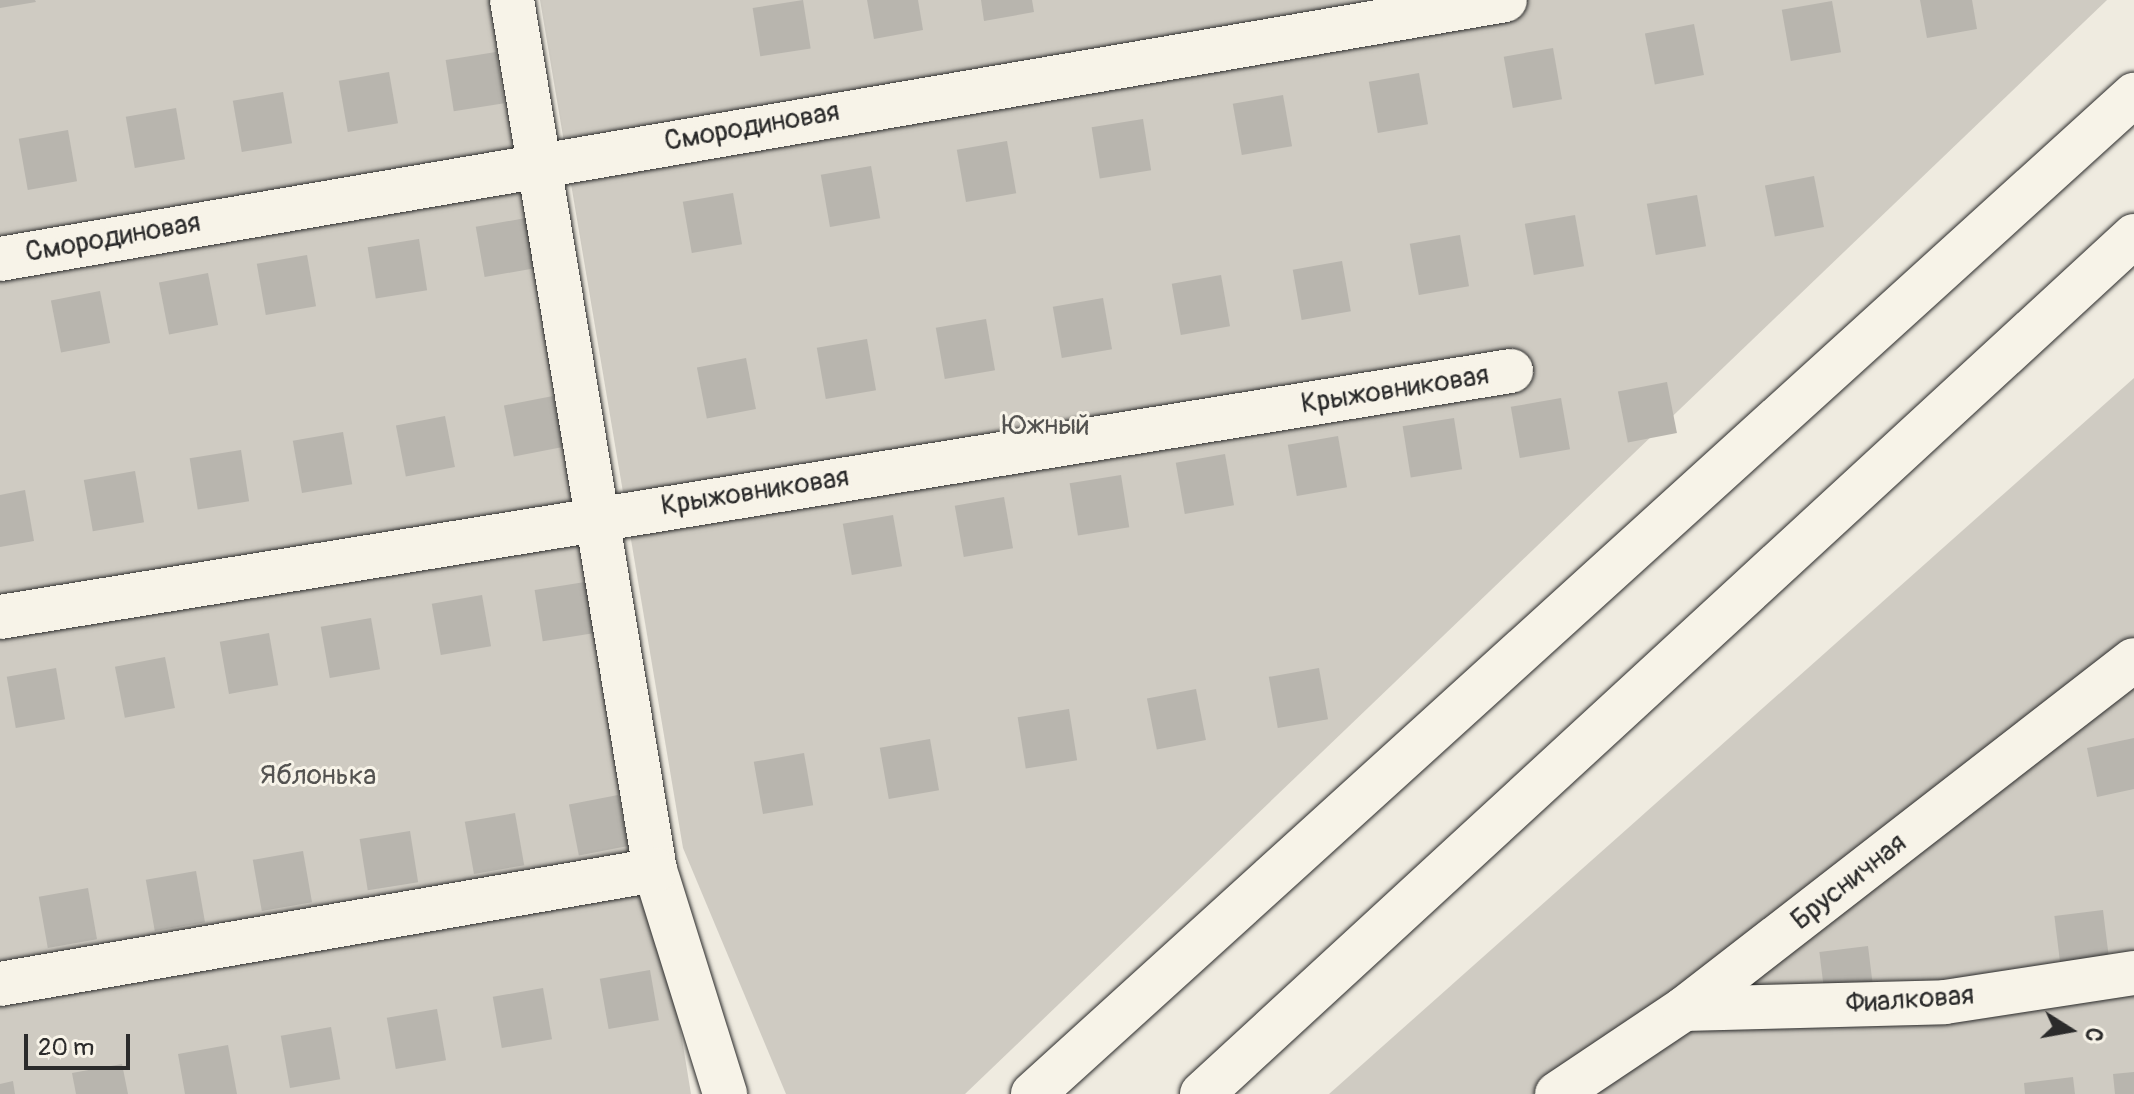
<!DOCTYPE html>
<html>
<head>
<meta charset="utf-8">
<style>
  body { margin:0 }
  #map { position:relative; width:2134px; height:1094px; overflow:hidden; background:#efebe0; font-family:Pangolin,sans-serif }
  div>[style] { position:absolute }
  .green>* { inset:0; background:#cfcbc2 }
  .building>* { inset:0; background:#b8b5ae; transform-origin:0 0 }
  .roads { filter:drop-shadow(0 0 2px #2b2b2b) drop-shadow(0 0 2px #2b2b2b) }
  .minor>* { height:44px; margin:-22px; padding:0 22px; transform-origin:22px; border-radius:22px; background:#f7f3e8 }
  .major>* { height:44px; margin:-22px; padding:0 22px; transform-origin:22px; border-radius:22px; background:#f7f3e8 }
  span { translate:-50% -50%; white-space:nowrap; text-align:center; line-height:1.15; -webkit-text-stroke:6px #f7f3e8; paint-order:stroke }
  .street-label { font-size:28px; color:#2b2b2b }
  .park-label { font-size:28px; color:#545351 }
  .north { position:absolute; left:2030px; top:990px; width:80px; height:80px; -webkit-text-stroke:6px #f7f3e8; paint-order:stroke; rotate:101deg; font-size:22px; font-weight:700; line-height:32px; text-align:center; color:#2b2b2b }
  .north::after { content:''; display:block; margin:auto; width:28px; height:36px; background:#2b2b2b; clip-path:polygon(50% 0,100% 100%,50% 72%,0 100%) }
  .scale { position:absolute; left:24px; top:1034px; width:106px; height:36px; box-sizing:border-box; border:4px solid #2b2b2b; border-top:0; padding-left:10px; font-size:24px; line-height:28px; white-space:nowrap; color:#2b2b2b; -webkit-text-stroke:6px #f7f3e8; paint-order:stroke }
</style>
</head>
<body>
<div id="map">
  <div class="green">
    <div style="clip-path:polygon(0 0,512px 0,691px 1094px,0 1094px)"></div>
    <div style="clip-path:polygon(540px 0,2107px 0,965px 1094px,786px 1094px,683px 848px)"></div>
    <div style="clip-path:polygon(2134px 378px,2134px 1094px,1329px 1094px)"></div>
  </div>
  <div class="building">
    <div style="clip-path:polygon(0 0,35px 0,36px 2px,0 8px)"></div>
    <div style="left:803px;top:0;width:49px;height:51px;rotate:81deg"></div>
    <div style="clip-path:polygon(867px 0,918px 0,923px 30px,874px 39px)"></div>
    <div style="clip-path:polygon(981px 0,1032px 0,1034px 12px,984px 21px)"></div>
    <div style="clip-path:polygon(1920px 0,1972px 0,1977px 29px,1927px 38px)"></div>
    <div style="left:1832px;top:1px;width:52px;height:51px;rotate:80deg"></div>
    <div style="left:1694px;top:24px;width:52px;height:50px;rotate:79deg"></div>
    <div style="left:1553px;top:48px;width:52px;height:50px;rotate:80deg"></div>
    <div style="left:496px;top:52px;width:52px;height:51px;rotate:81deg"></div>
    <div style="left:389px;top:72px;width:52px;height:51px;rotate:80deg"></div>
    <div style="left:1419px;top:73px;width:52px;height:51px;rotate:80deg"></div>
    <div style="left:283px;top:92px;width:52px;height:51px;rotate:80deg"></div>
    <div style="left:1283px;top:95px;width:52px;height:51px;rotate:80deg"></div>
    <div style="left:176px;top:108px;width:52px;height:51px;rotate:80deg"></div>
    <div style="left:1143px;top:119px;width:52px;height:52px;rotate:81deg"></div>
    <div style="left:68px;top:130px;width:52px;height:50px;rotate:80deg"></div>
    <div style="left:1007px;top:141px;width:53px;height:51px;rotate:80deg"></div>
    <div style="left:871px;top:166px;width:53px;height:51px;rotate:80deg"></div>
    <div style="left:1814px;top:176px;width:52px;height:50px;rotate:79deg"></div>
    <div style="left:733px;top:193px;width:52px;height:51px;rotate:80deg"></div>
    <div style="left:1697px;top:195px;width:52px;height:51px;rotate:80deg"></div>
    <div style="left:1575px;top:215px;width:52px;height:51px;rotate:80deg"></div>
    <div style="left:526px;top:218px;width:51px;height:51px;rotate:80deg"></div>
    <div style="left:1460px;top:235px;width:52px;height:51px;rotate:80deg"></div>
    <div style="left:419px;top:239px;width:52px;height:52px;rotate:81deg"></div>
    <div style="left:307px;top:255px;width:52px;height:51px;rotate:80deg"></div>
    <div style="left:1342px;top:261px;width:51px;height:50px;rotate:80deg"></div>
    <div style="left:208px;top:273px;width:53px;height:50px;rotate:79deg"></div>
    <div style="left:1221px;top:275px;width:52px;height:50px;rotate:80deg"></div>
    <div style="left:100px;top:291px;width:53px;height:50px;rotate:79deg"></div>
    <div style="left:1103px;top:298px;width:52px;height:51px;rotate:80deg"></div>
    <div style="left:986px;top:319px;width:52px;height:51px;rotate:80deg"></div>
    <div style="left:867px;top:339px;width:52px;height:51px;rotate:80deg"></div>
    <div style="left:746px;top:358px;width:52px;height:50px;rotate:79deg"></div>
    <div style="left:1667px;top:382px;width:52px;height:50px;rotate:79deg"></div>
    <div style="left:553px;top:396px;width:52px;height:50px;rotate:79deg"></div>
    <div style="left:1561px;top:398px;width:52px;height:51px;rotate:80deg"></div>
    <div style="left:445px;top:416px;width:52px;height:50px;rotate:79deg"></div>
    <div style="left:1454px;top:418px;width:52px;height:52px;rotate:81deg"></div>
    <div style="left:343px;top:432px;width:53px;height:51px;rotate:80deg"></div>
    <div style="left:1338px;top:436px;width:52px;height:51px;rotate:80deg"></div>
    <div style="left:241px;top:450px;width:52px;height:52px;rotate:81deg"></div>
    <div style="left:1225px;top:454px;width:52px;height:50px;rotate:80deg"></div>
    <div style="left:135px;top:471px;width:52px;height:52px;rotate:80deg"></div>
    <div style="left:1121px;top:475px;width:53px;height:52px;rotate:81deg"></div>
    <div style="clip-path:polygon(25px 490px,34px 541px,0 547px,0 495px)"></div>
    <div style="left:1004px;top:497px;width:52px;height:50px;rotate:80deg"></div>
    <div style="left:893px;top:515px;width:52px;height:51px;rotate:80deg"></div>
    <div style="left:585px;top:582px;width:52px;height:51px;rotate:81deg"></div>
    <div style="left:482px;top:595px;width:52px;height:51px;rotate:80deg"></div>
    <div style="left:371px;top:618px;width:52px;height:51px;rotate:80deg"></div>
    <div style="left:269px;top:633px;width:53px;height:50px;rotate:80deg"></div>
    <div style="left:165px;top:657px;width:52px;height:51px;rotate:79deg"></div>
    <div style="left:56px;top:668px;width:52px;height:50px;rotate:80deg"></div>
    <div style="left:1319px;top:668px;width:52px;height:51px;rotate:80deg"></div>
    <div style="left:1196px;top:689px;width:52px;height:50px;rotate:79deg"></div>
    <div style="left:1069px;top:709px;width:52px;height:52px;rotate:81deg"></div>
    <div style="clip-path:polygon(2134px 738px,2134px 789px,2097px 797px,2087px 748px)"></div>
    <div style="left:930px;top:739px;width:52px;height:51px;rotate:80deg"></div>
    <div style="left:804px;top:753px;width:53px;height:51px;rotate:80deg"></div>
    <div style="left:618px;top:795px;width:52px;height:50px;rotate:79deg"></div>
    <div style="left:515px;top:813px;width:53px;height:51px;rotate:80deg"></div>
    <div style="left:410px;top:831px;width:52px;height:51px;rotate:81deg"></div>
    <div style="left:303px;top:851px;width:52px;height:51px;rotate:80deg"></div>
    <div style="left:196px;top:871px;width:52px;height:51px;rotate:80deg"></div>
    <div style="left:88px;top:888px;width:52px;height:50px;rotate:80deg"></div>
    <div style="left:2103px;top:910px;width:51px;height:49px;rotate:83deg"></div>
    <div style="left:1868px;top:946px;width:52px;height:49px;rotate:83deg"></div>
    <div style="left:650px;top:970px;width:51px;height:51px;rotate:80deg"></div>
    <div style="left:543px;top:988px;width:52px;height:51px;rotate:80deg"></div>
    <div style="left:437px;top:1009px;width:52px;height:51px;rotate:80deg"></div>
    <div style="left:331px;top:1027px;width:53px;height:51px;rotate:80deg"></div>
    <div style="clip-path:polygon(228px 1045px,237px 1094px,185px 1094px,178px 1054px)"></div>
    <div style="clip-path:polygon(122px 1064px,128px 1094px,76px 1094px,72px 1073px)"></div>
    <div style="clip-path:polygon(2134px 1072px,2134px 1094px,2115px 1094px,2113px 1074px)"></div>
    <div style="clip-path:polygon(2073px 1077px,2075px 1094px,2025px 1094px,2024px 1083px)"></div>
    <div style="clip-path:polygon(13px 1081px,15px 1094px,0 1094px,0 1084px)"></div>
  </div>
  <div class="roads">
    <div class="minor">
      <div style="left:512px;top:0;width:882px;rotate:80.67deg"></div>
      <div style="left:655px;top:870px;width:235px;rotate:72.6deg"></div>
      <div style="left:0;top:259px;width:1527px;rotate:-9.76deg"></div>
      <div style="left:0;top:617px;width:1531px;rotate:-9.25deg"></div>
      <div style="left:0;top:984px;width:665px;rotate:-9.87deg"></div>
      <div style="left:1684px;top:1009px;width:261px;rotate:-1.5deg"></div>
      <div style="left:1945px;top:1002px;width:191px;rotate:-8.7deg"></div>
      <div style="left:1557px;top:1094px;width:153px;rotate:-33.8deg"></div>
      <div style="left:1684px;top:1009px;width:569px;rotate:-37.8deg"></div>
    </div>
    <div class="major">
      <div style="left:1033px;top:1094px;width:1487px;rotate:-42.22deg"></div>
      <div style="left:1202px;top:1094px;width:1267px;rotate:-42.63deg"></div>
    </div>
  </div>
  <div class="street-label">
    <span style="left:752px;top:127px;rotate:-10deg">Смородиновая</span>
    <span style="left:113px;top:238px;rotate:-10deg">Смородиновая</span>
    <span style="left:1395px;top:390px;rotate:-9deg">Крыжовниковая</span>
    <span style="left:755px;top:492px;rotate:-9deg">Крыжовниковая</span>
    <span style="left:1849px;top:882px;rotate:-38deg">Брусничная</span>
    <span style="left:1910px;top:1000px;rotate:-4deg">Фиалковая</span>
  </div>
  <div class="park-label">
    <span style="left:1046px;top:426px">Южный</span>
    <span style="left:318px;top:776px">Яблонька</span>
  </div>
  <div class="north">С</div>
  <div class="scale">20 m</div>
</div>
</body>
</html>
